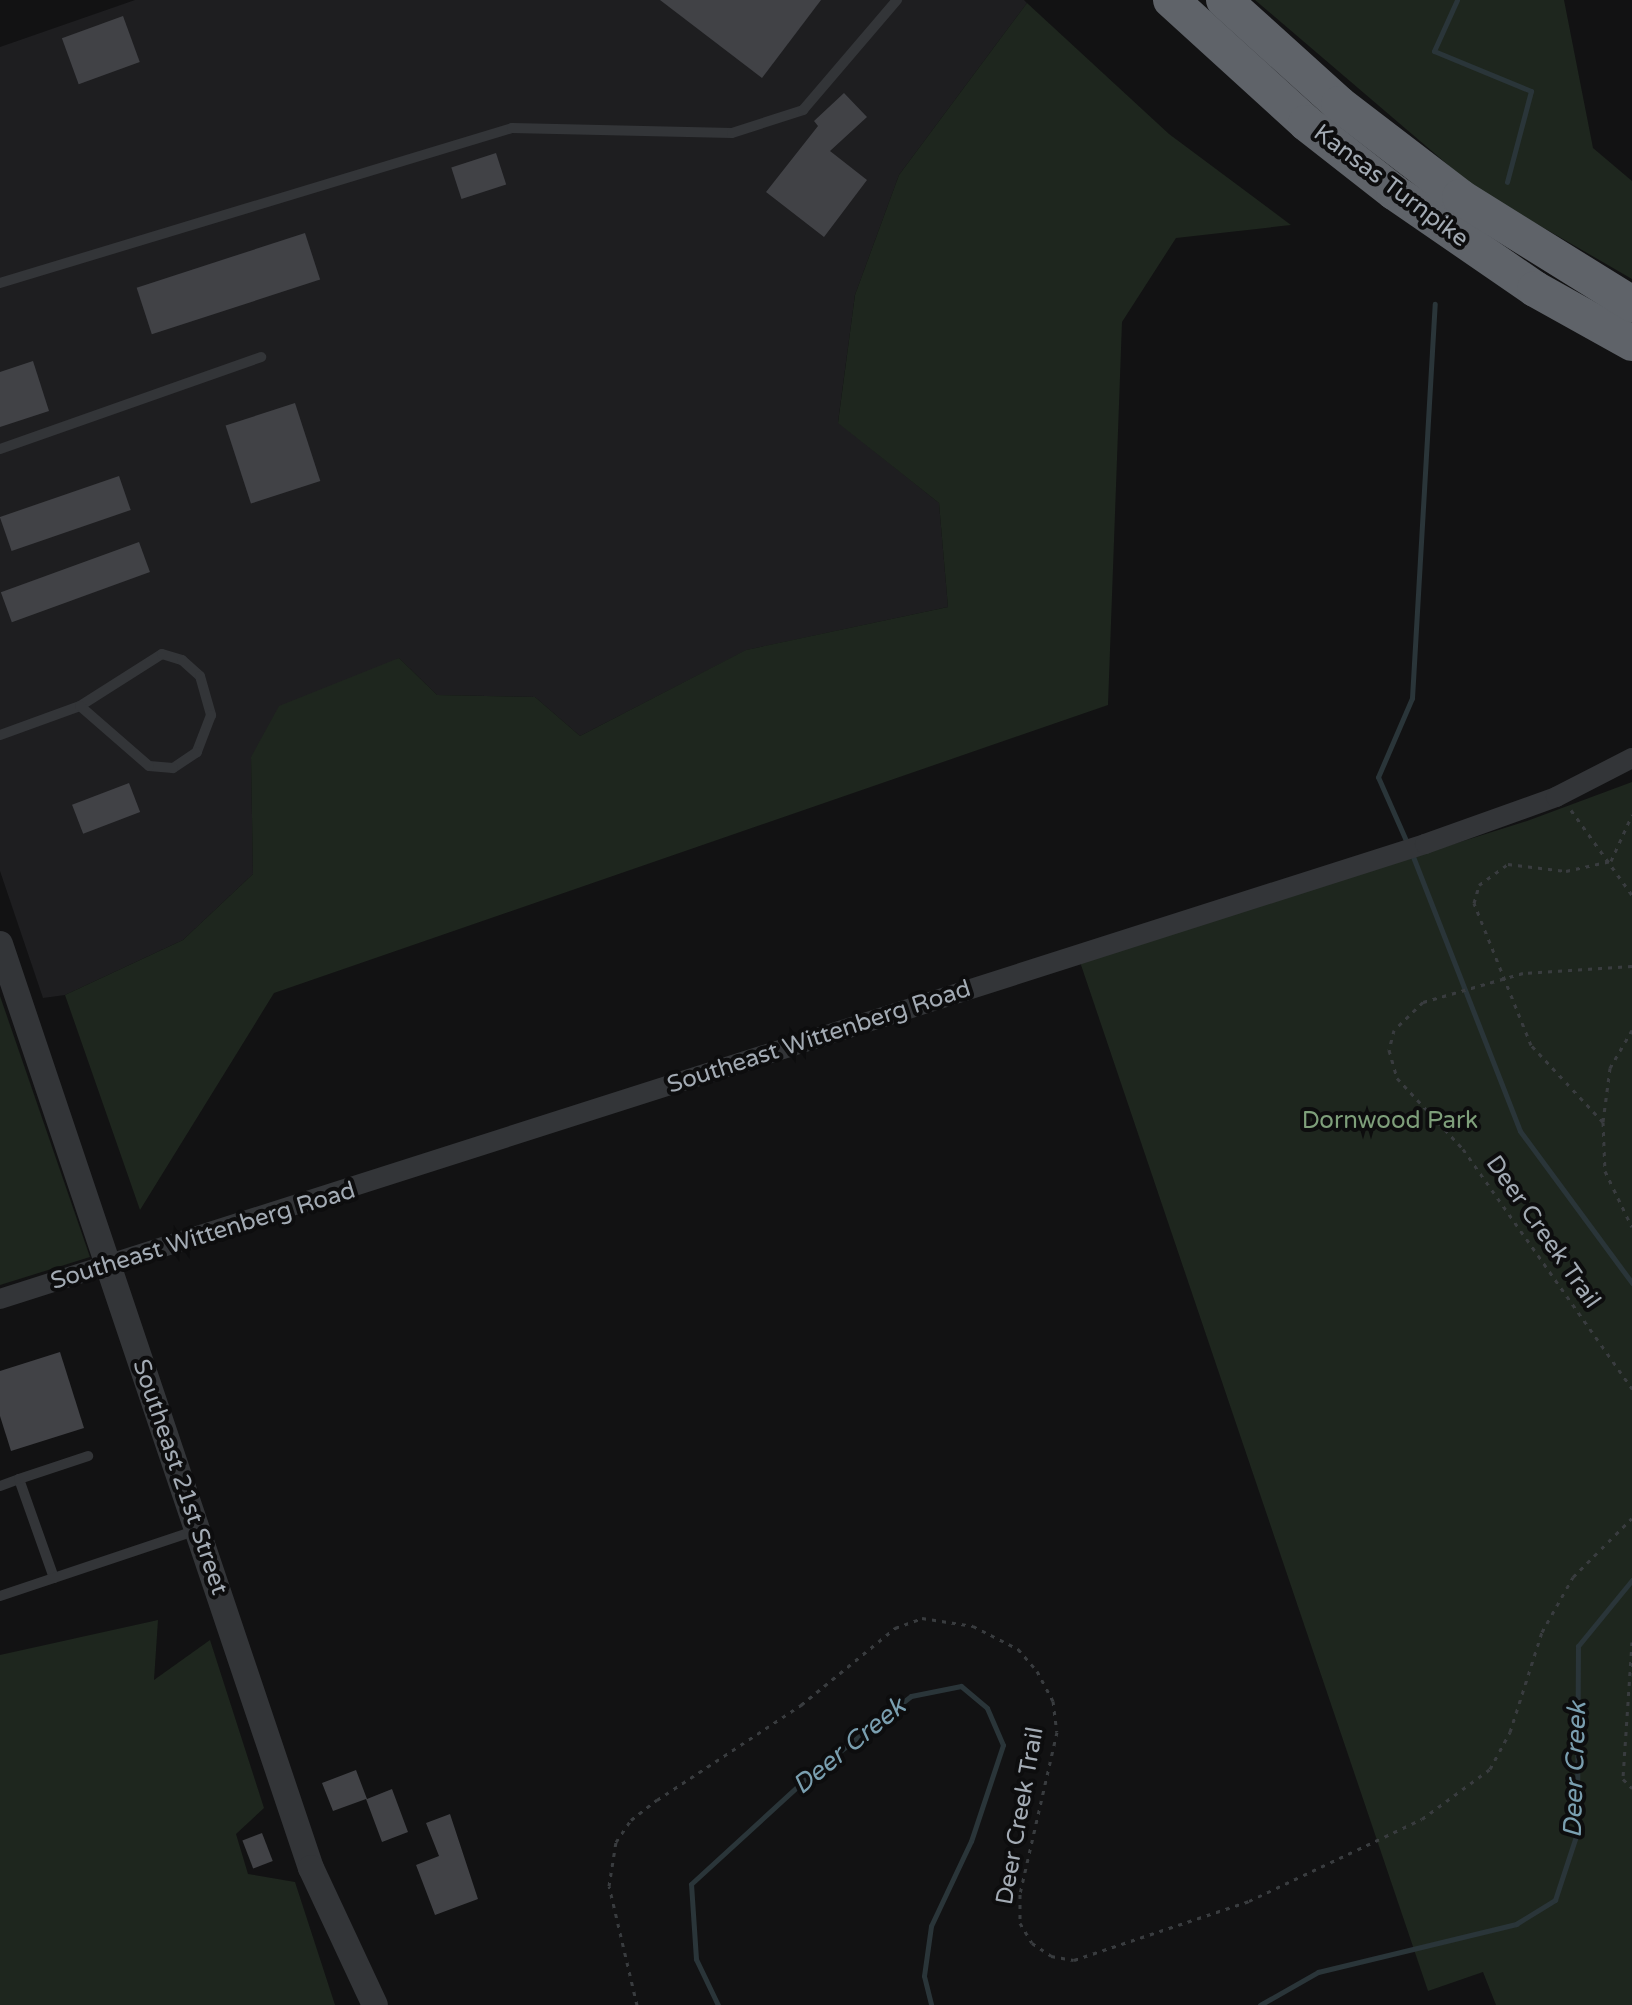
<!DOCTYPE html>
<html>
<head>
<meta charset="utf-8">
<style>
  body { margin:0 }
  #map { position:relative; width:1632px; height:2005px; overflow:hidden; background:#121213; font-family:"Varela Round",sans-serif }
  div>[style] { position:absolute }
  .built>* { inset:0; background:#1e1e20 }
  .green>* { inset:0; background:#1e261e }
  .stream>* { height:5px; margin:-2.5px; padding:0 2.5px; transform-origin:2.5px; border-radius:2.5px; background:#2a3539 }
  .building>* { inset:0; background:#414246; transform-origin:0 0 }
  .path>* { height:3px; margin-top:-1.5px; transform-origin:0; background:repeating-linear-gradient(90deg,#393c3f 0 4px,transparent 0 10px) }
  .service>* { height:10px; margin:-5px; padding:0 5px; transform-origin:5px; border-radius:5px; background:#333538 }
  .minor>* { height:20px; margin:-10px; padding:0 10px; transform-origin:10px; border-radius:10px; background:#333538 }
  .tertiary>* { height:26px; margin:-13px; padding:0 13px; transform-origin:13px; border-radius:13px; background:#333538 }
  .motorway>* { height:36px; margin:-18px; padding:0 18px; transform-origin:18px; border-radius:18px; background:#5f6369 }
  span { translate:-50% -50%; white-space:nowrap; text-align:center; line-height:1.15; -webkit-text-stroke:8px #0d0d0e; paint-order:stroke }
  .street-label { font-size:24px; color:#a3abb4 }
  .park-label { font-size:24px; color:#7e9f7a }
  .water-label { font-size:26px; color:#7a9fb0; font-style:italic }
</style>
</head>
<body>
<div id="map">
  <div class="built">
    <div style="clip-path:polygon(135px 0,1024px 0,1027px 3px,899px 175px,855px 295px,838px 422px,939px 503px,948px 607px,747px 650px,580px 736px,535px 697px,437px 695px,399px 658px,251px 757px,253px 874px,183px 940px,65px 995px,43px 998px,0 871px,0 47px)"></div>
  </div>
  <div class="green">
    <div style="clip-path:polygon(1255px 0,1564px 0,1593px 148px,1632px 181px,1632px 279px,1475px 188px)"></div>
    <div style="clip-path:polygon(1027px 3px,1169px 134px,1291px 225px,1176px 238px,1122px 322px,1108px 705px,274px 993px,140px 1210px,65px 995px,183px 940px,253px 874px,251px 757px,279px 706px,399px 658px,437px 695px,535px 697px,580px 736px,746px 650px,948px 607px,939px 503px,838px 423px,855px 295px,899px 175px)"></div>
    <div style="clip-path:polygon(1632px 782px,1632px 2005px,1496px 2005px,1483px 1972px,1428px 1991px,1080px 962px,1527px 821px)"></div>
    <div style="clip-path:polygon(0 996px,90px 1257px,0 1285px)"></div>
    <div style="clip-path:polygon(158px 1620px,154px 1680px,210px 1640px,264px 1808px,236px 1834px,248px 1874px,295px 1882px,335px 2005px,0 2005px,0 1655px)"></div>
  </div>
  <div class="stream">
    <div style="left:1457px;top:0;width:56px;rotate:114.3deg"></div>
    <div style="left:1434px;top:51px;width:105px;rotate:22.4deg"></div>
    <div style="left:1531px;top:91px;width:94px;rotate:104.8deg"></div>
    <div style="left:1408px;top:845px;width:74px;rotate:-113.8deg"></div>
    <div style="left:1378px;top:777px;width:86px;rotate:-66.7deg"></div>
    <div style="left:1412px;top:698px;width:395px;rotate:-86.7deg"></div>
    <div style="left:1412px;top:854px;width:297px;rotate:68.7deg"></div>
    <div style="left:1520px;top:1131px;width:189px;rotate:53.6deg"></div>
    <div style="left:718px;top:2005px;width:51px;rotate:-115.6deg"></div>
    <div style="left:696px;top:1959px;width:75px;rotate:-93.8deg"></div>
    <div style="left:691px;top:1884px;width:164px;rotate:-42.5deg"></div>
    <div style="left:812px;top:1773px;width:125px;rotate:-37.9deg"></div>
    <div style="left:911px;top:1696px;width:51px;rotate:-11.3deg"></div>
    <div style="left:961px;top:1686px;width:34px;rotate:40deg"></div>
    <div style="left:987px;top:1708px;width:40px;rotate:66.6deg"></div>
    <div style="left:1003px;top:1745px;width:101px;rotate:108.4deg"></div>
    <div style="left:971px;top:1841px;width:94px;rotate:115.2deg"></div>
    <div style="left:931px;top:1926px;width:50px;rotate:98deg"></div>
    <div style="left:924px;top:1976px;width:30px;rotate:76deg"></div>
    <div style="left:1260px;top:2005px;width:67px;rotate:-29.6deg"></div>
    <div style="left:1318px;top:1972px;width:204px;rotate:-13.6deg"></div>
    <div style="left:1516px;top:1924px;width:46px;rotate:-31.6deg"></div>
    <div style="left:1555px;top:1900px;width:71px;rotate:-71.8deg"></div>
    <div style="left:1577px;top:1833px;width:187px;rotate:-89.7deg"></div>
    <div style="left:1578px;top:1646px;width:85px;rotate:-50.7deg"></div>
  </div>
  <div class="building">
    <div style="clip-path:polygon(660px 0,821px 0,762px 78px)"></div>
    <div style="left:123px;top:16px;width:49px;height:65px;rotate:70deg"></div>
    <div style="clip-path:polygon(844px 93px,867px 117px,830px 151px,867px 180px,824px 237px,766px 192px,818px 126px,814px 121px)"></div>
    <div style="left:496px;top:153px;width:33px;height:47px;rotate:72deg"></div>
    <div style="left:305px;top:233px;width:49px;height:177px;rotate:72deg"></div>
    <div style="clip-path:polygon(33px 361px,49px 411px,0 427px,0 372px)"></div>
    <div style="left:295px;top:403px;width:82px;height:73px;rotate:72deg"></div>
    <div style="left:119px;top:476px;width:36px;height:126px;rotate:71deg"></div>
    <div style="left:139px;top:542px;width:32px;height:147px;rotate:70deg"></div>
    <div style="left:129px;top:783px;width:31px;height:61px;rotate:69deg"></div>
    <div style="clip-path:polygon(60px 1352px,84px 1428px,11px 1451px,0 1416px,0 1371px)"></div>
    <div style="clip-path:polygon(356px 1770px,367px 1799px,392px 1789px,408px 1832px,382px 1842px,366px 1799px,333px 1811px,322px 1783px)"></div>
    <div style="clip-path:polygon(450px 1814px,478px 1899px,435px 1915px,416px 1865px,439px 1856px,426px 1823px)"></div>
    <div style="left:262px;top:1833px;width:30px;height:21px;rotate:69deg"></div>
  </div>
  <div class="path">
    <div style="left:1571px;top:810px;width:105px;rotate:54.3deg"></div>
    <div style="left:1632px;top:966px;width:109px;rotate:176.3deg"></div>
    <div style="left:1523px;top:973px;width:104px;rotate:163.8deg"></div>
    <div style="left:1423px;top:1002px;width:40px;rotate:136deg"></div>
    <div style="left:1394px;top:1030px;width:21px;rotate:104deg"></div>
    <div style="left:1389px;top:1050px;width:29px;rotate:74deg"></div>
    <div style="left:1397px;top:1078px;width:97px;rotate:47.1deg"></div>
    <div style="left:1463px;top:1149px;width:294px;rotate:54.8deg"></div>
    <div style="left:1632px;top:1030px;width:44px;rotate:120.1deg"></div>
    <div style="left:1610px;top:1068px;width:54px;rotate:97.4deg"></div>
    <div style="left:1603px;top:1122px;width:49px;rotate:87.7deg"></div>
    <div style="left:1605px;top:1171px;width:62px;rotate:64.3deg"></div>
    <div style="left:1603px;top:1122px;width:105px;rotate:-133.1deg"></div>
    <div style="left:1531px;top:1045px;width:153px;rotate:-111.9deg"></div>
    <div style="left:1474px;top:903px;width:19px;rotate:-74deg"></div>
    <div style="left:1479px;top:885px;width:36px;rotate:-36deg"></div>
    <div style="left:1508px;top:864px;width:58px;rotate:6.9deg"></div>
    <div style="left:1566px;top:871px;width:46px;rotate:-12.5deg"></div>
    <div style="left:1611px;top:861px;width:51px;rotate:-65.5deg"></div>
    <div style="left:1632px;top:1642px;width:137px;rotate:93.8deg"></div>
    <div style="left:1623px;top:1779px;width:13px;rotate:45deg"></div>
    <div style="left:637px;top:2005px;width:122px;rotate:-103.2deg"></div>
    <div style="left:609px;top:1886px;width:45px;rotate:-81deg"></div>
    <div style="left:616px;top:1842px;width:27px;rotate:-56deg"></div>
    <div style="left:631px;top:1820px;width:33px;rotate:-38deg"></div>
    <div style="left:657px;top:1800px;width:173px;rotate:-33.4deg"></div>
    <div style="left:801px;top:1705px;width:122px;rotate:-39.3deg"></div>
    <div style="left:895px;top:1628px;width:29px;rotate:-20deg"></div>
    <div style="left:922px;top:1618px;width:52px;rotate:8.9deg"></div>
    <div style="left:973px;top:1626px;width:51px;rotate:27.1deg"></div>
    <div style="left:1018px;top:1649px;width:29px;rotate:49deg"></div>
    <div style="left:1037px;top:1671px;width:34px;rotate:62deg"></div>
    <div style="left:1053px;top:1701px;width:31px;rotate:83deg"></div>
    <div style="left:1057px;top:1732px;width:166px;rotate:102.9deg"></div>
    <div style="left:1020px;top:1894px;width:29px;rotate:90deg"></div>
    <div style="left:1020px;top:1923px;width:23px;rotate:59deg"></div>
    <div style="left:1032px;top:1943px;width:23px;rotate:34deg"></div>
    <div style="left:1051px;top:1956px;width:23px;rotate:10deg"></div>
    <div style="left:1074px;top:1960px;width:185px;rotate:-18.6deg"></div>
    <div style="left:1249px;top:1901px;width:191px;rotate:-25.4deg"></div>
    <div style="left:1422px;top:1819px;width:84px;rotate:-36.3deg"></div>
    <div style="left:1490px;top:1769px;width:42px;rotate:-61.6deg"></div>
    <div style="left:1510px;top:1732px;width:105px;rotate:-72.3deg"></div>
    <div style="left:1542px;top:1632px;width:63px;rotate:-60.6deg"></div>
    <div style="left:1573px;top:1577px;width:83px;rotate:-45deg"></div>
  </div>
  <div class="service">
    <div style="left:0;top:283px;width:535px;rotate:-16.84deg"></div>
    <div style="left:512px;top:128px;width:220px;rotate:1.3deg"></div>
    <div style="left:732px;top:133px;width:75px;rotate:-17.9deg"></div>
    <div style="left:803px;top:110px;width:145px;rotate:-49.5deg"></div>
    <div style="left:0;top:449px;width:277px;rotate:-19.4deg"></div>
    <div style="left:0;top:735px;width:85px;rotate:-19.9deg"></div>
    <div style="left:80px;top:706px;width:97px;rotate:-32.4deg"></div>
    <div style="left:162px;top:654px;width:21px;rotate:17deg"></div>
    <div style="left:182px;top:660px;width:24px;rotate:42deg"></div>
    <div style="left:200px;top:676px;width:41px;rotate:74.2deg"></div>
    <div style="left:211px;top:715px;width:40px;rotate:111deg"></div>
    <div style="left:197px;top:752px;width:29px;rotate:146deg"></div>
    <div style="left:173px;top:768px;width:24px;rotate:-175deg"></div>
    <div style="left:149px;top:766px;width:91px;rotate:-139deg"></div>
    <div style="left:0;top:1486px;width:20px;rotate:-20deg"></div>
    <div style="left:54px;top:1578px;width:105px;rotate:-109.5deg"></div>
    <div style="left:19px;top:1479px;width:73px;rotate:-18.4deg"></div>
    <div style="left:0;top:1596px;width:208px;rotate:-18.5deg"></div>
  </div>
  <div class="minor">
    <div style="left:0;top:1299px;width:1496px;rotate:-17.71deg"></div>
    <div style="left:1425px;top:844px;width:139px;rotate:-19.7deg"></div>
    <div style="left:1556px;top:797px;width:85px;rotate:-27.2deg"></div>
  </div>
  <div class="tertiary">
    <div style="left:0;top:944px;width:975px;rotate:71.4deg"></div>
    <div style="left:311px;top:1868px;width:151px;rotate:65deg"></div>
  </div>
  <div class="motorway">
    <div style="left:1171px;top:0;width:183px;rotate:42.3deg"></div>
    <div style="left:1306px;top:123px;width:112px;rotate:38.1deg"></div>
    <div style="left:1394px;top:192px;width:171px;rotate:34.5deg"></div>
    <div style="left:1535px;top:289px;width:111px;rotate:29.1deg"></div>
    <div style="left:1224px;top:0;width:155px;rotate:42.1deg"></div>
    <div style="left:1339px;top:104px;width:153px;rotate:37.5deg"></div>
    <div style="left:1460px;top:197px;width:203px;rotate:31.9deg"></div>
  </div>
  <div class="street-label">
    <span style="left:1391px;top:186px;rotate:37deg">Kansas Turnpike</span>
    <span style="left:819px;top:1037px;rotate:-18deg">Southeast Wittenberg Road</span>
    <span style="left:1543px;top:1232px;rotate:55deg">Deer Creek Trail</span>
    <span style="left:203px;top:1236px;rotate:-17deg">Southeast Wittenberg Road</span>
    <span style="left:180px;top:1477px;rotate:71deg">Southeast 21st Street</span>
    <span style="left:1020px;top:1816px;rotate:-80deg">Deer Creek Trail</span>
  </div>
  <div class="park-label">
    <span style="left:1390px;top:1121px">Dornwood Park</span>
  </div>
  <div class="water-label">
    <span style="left:849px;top:1746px;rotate:-39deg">Deer Creek</span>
    <span style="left:1575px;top:1770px;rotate:-88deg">Deer Creek</span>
  </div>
</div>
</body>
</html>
